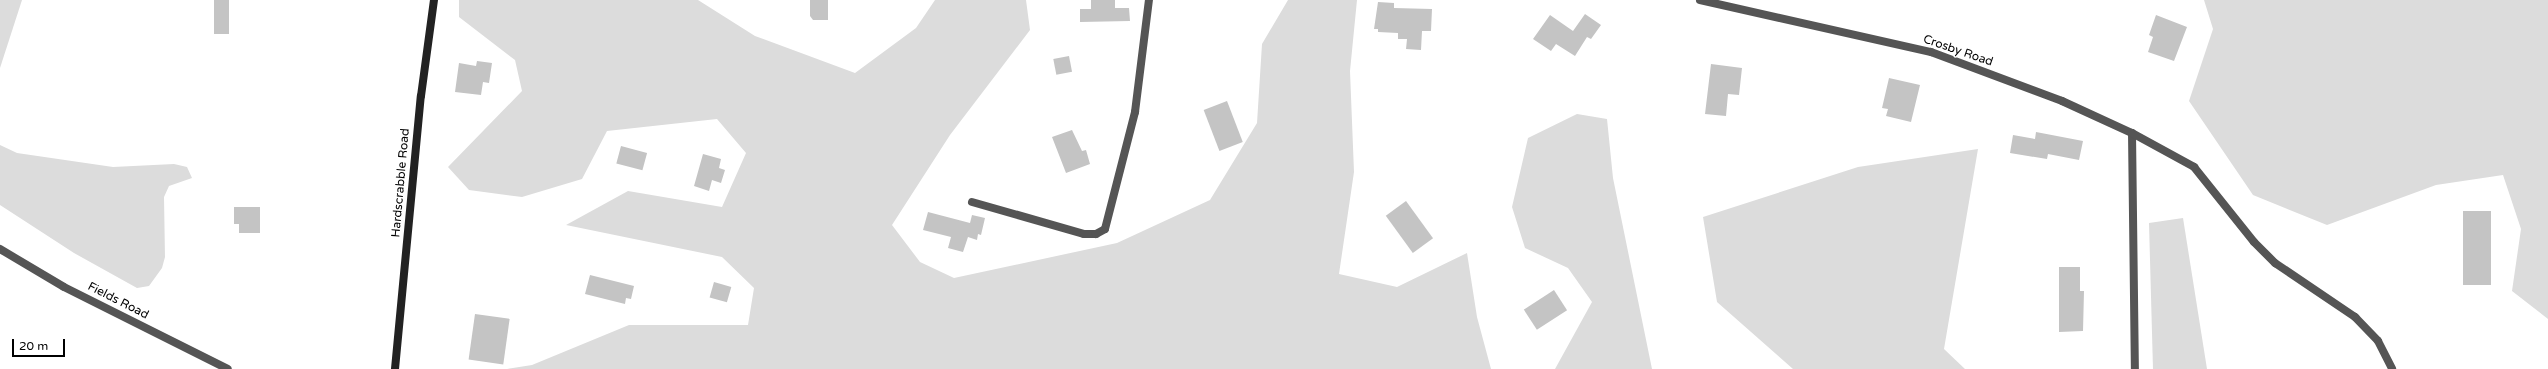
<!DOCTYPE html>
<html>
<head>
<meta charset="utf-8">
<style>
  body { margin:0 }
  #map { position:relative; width:2548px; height:369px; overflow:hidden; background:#fff; font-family:"Varela Round",sans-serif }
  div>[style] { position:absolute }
  .green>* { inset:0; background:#dcdcdc }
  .building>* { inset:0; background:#c4c4c4; transform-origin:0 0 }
  .lane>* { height:8px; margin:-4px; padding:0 4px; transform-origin:4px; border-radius:4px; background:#555 }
  .street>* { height:8px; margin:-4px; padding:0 4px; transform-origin:4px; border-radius:4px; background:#555 }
  .secondary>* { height:8px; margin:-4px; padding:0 4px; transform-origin:4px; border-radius:4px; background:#222 }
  span { translate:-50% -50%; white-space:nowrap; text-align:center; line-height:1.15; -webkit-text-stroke:3px #fff; paint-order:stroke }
  .street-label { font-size:12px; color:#000 }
  .scale { position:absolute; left:12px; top:339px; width:53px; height:18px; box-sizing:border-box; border:2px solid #000; border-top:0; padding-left:5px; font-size:12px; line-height:14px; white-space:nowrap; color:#000; -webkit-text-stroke:3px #fff; paint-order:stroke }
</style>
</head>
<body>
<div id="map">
  <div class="green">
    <div style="clip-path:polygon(0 0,22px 0,0 68px)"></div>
    <div style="clip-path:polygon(459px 0,698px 0,755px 36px,855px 73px,916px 28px,935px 0,1026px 0,1030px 30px,950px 135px,892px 225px,920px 262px,954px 278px,1117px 243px,1210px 200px,1257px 123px,1262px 44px,1288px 0,1357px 0,1350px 71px,1354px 172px,1339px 274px,1397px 287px,1467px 253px,1477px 317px,1491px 369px,507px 369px,532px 365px,629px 325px,748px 325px,754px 288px,722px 257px,566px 225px,628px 191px,722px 207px,746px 153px,717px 119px,607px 131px,582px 179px,522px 197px,469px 190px,448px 167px,522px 91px,515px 60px,459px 17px)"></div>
    <div style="clip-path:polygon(2204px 0,2548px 0,2548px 319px,2512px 291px,2521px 229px,2503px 175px,2436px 185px,2327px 225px,2253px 195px,2189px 101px,2213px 29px)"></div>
    <div style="clip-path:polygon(1577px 114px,1607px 119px,1613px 178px,1652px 369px,1555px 369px,1592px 302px,1568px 268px,1525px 248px,1512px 207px,1528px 138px)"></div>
    <div style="clip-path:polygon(0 145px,17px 153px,113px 167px,174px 164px,187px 167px,192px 178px,169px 186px,164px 197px,165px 257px,162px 268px,149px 286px,137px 288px,74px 253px,0 205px)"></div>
    <div style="clip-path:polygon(1978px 149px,1944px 349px,1965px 369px,1793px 369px,1717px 302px,1703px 217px,1858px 167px)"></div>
    <div style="clip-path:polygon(2183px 218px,2207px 369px,2153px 369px,2149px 223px)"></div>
  </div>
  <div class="building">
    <div style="left:214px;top:0;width:15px;height:34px"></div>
    <div style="clip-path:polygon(810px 0,828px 0,828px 20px,813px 20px,810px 16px)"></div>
    <div style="clip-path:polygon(1091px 0,1115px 0,1115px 8px,1129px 8px,1130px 21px,1080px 22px,1080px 9px,1091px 9px)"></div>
    <div style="clip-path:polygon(1378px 2px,1394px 3px,1394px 8px,1432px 9px,1431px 31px,1422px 31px,1421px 50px,1406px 49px,1407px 39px,1398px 39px,1398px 33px,1378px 32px,1378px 29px,1374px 29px)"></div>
    <div style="clip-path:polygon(1585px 14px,1601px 25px,1591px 39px,1587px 37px,1575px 56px,1556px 44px,1551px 51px,1533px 39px,1550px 15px,1573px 31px)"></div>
    <div style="clip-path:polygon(2156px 15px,2187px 27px,2174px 61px,2148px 52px,2153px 37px,2149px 35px)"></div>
    <div style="left:1069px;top:56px;width:16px;height:16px;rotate:79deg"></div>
    <div style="clip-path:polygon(477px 61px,492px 63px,489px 83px,483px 82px,481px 95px,455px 92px,459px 63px,476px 66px)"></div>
    <div style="clip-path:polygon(1711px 64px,1742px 68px,1739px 95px,1728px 94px,1726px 116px,1705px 114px)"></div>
    <div style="clip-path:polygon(1889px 78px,1920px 85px,1911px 122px,1886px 116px,1888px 109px,1882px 108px)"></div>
    <div style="left:1227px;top:101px;width:44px;height:25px;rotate:69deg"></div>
    <div style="clip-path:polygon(1072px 130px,1082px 151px,1086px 150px,1090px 164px,1066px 173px,1052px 137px)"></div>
    <div style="clip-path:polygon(2036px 132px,2083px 141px,2079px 160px,2048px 154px,2047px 159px,2010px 153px,2013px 135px,2035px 139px)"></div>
    <div style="left:621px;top:146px;width:27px;height:18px;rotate:15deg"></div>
    <div style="clip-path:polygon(703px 154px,721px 159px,719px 168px,725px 170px,721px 183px,712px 180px,709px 191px,694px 186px)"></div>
    <div style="left:1406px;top:201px;width:46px;height:25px;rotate:54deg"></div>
    <div style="clip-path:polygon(234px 207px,260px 207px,260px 233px,239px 233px,239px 224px,234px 224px)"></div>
    <div style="left:2463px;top:211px;width:28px;height:74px"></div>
    <div style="clip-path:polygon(928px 212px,970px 223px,972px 215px,985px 218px,981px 235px,978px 234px,977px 240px,968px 237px,963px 252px,948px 248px,951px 237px,923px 230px)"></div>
    <div style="clip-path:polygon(2059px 267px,2080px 267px,2080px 291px,2084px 291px,2083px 331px,2059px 332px)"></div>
    <div style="clip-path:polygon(590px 275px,634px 286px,631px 299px,626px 298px,625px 304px,585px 294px)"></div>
    <div style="left:714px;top:282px;width:18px;height:16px;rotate:16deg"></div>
    <div style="left:1554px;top:290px;width:24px;height:36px;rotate:57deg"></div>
    <div style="left:475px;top:314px;width:35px;height:46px;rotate:8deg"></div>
  </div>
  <div class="lane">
    <div style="left:2132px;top:133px;width:236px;rotate:89.3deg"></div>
    <div style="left:2194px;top:167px;width:96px;rotate:51.3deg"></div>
    <div style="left:2254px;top:242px;width:30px;rotate:45deg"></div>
    <div style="left:2275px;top:263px;width:97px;rotate:34deg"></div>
    <div style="left:2355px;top:317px;width:33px;rotate:46deg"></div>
    <div style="left:2378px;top:341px;width:31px;rotate:63deg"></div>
    <div style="left:972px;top:202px;width:116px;rotate:15.9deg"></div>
    <div style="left:1084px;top:234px;width:12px"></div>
    <div style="left:1096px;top:234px;width:10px;rotate:-29deg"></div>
    <div style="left:1105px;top:229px;width:121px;rotate:-75.6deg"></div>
    <div style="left:1135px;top:112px;width:113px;rotate:-82.9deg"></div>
  </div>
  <div class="street">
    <div style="left:1700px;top:0;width:237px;rotate:12.7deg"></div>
    <div style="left:1931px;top:52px;width:140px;rotate:20.5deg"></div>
    <div style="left:2062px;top:101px;width:77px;rotate:24.6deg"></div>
    <div style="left:2132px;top:133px;width:71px;rotate:28.7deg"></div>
    <div style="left:0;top:249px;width:74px;rotate:30.7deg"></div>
    <div style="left:64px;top:287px;width:183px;rotate:26.6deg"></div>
  </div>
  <div class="secondary">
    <div style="left:395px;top:369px;width:274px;rotate:-84.6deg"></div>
    <div style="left:421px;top:96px;width:97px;rotate:-82.3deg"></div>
  </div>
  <div class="street-label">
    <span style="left:1958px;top:51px;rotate:19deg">Crosby Road</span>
    <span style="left:401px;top:183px;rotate:-85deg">Hardscrabble Road</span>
    <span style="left:118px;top:301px;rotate:27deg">Fields Road</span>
  </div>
  <div class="scale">20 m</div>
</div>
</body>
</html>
